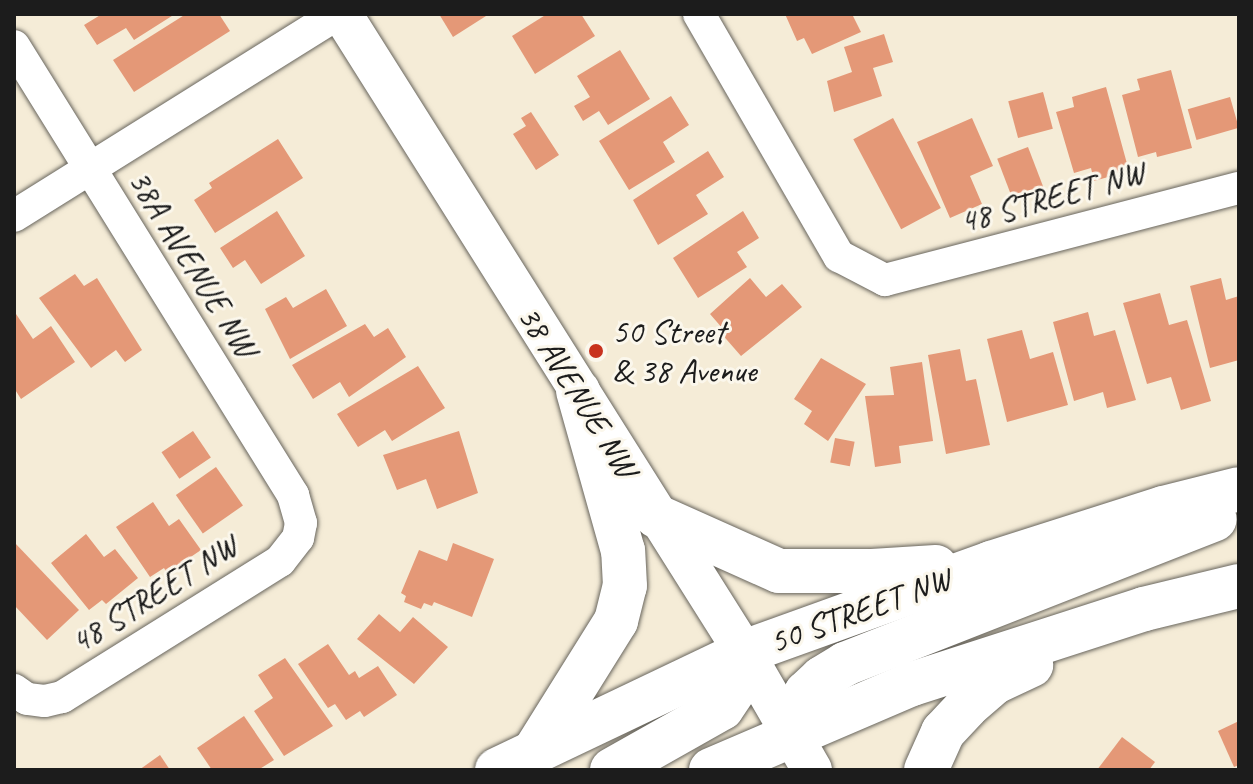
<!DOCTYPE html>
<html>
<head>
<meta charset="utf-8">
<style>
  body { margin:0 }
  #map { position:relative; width:1253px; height:784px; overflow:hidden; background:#f5ecd7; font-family:Caveat,sans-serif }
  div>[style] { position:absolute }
  .building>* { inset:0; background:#e49877; transform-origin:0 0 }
  .roads { filter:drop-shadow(0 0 2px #68655d) drop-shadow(0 0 2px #68655d) }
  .minor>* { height:32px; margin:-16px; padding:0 16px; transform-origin:16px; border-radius:16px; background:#fff }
  .tertiary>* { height:40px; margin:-20px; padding:0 20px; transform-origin:20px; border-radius:20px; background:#fff }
  .primary>* { height:44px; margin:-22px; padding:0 22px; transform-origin:22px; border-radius:22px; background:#fff }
  .dots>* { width:22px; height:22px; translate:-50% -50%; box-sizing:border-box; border:4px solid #fbf7ec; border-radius:50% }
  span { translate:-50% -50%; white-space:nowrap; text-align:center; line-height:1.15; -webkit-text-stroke:6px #fbf7ec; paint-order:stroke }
  .street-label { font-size:34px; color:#1c1c1c }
  .poi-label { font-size:34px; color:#1c1c1c }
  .left { translate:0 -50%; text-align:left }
  .frame { position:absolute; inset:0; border:16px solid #1c1c1c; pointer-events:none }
</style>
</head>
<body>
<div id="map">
  <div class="building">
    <div style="clip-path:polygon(102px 14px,175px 14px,134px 40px,126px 28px,97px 45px,84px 25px)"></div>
    <div style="clip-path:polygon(186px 14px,219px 14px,230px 31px,134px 92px,113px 60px)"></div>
    <div style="clip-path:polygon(439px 14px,484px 14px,486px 16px,453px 37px)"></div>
    <div style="clip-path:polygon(547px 14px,581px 14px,595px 36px,535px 74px,512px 36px)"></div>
    <div style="clip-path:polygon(785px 14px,852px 14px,861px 32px,812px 54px,804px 38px,797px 41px)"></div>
    <div style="clip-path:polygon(884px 34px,893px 62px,873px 68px,882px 96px,834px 112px,827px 81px,852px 72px,844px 47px)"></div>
    <div style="clip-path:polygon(620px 50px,650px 99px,608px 125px,599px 111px,583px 121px,574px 106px,590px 97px,577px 76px)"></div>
    <div style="clip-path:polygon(1171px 70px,1192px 148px,1157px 157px,1156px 152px,1138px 157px,1122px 95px,1140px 90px,1137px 79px)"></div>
    <div style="clip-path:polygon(1106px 87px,1129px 171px,1094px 181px,1091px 168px,1074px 173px,1056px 112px,1074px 107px,1072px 97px)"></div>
    <div style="left:1043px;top:92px;width:38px;height:36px;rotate:75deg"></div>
    <div style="clip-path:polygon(671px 96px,689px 125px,663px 142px,675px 162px,629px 190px,599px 141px)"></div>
    <div style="left:1230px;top:97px;width:32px;height:44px;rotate:74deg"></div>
    <div style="clip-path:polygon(531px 112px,559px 155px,536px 170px,513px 134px,526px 126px,521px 118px)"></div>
    <div style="left:893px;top:118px;width:102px;height:45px;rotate:62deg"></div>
    <div style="clip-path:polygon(972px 118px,993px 166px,970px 176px,982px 204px,950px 218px,917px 142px)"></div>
    <div style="clip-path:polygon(278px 139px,303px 178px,215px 233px,194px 200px,212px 188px,209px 183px)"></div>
    <div style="left:1028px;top:147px;width:47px;height:33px;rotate:69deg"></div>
    <div style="clip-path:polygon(708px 151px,724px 177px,696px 195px,708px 214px,658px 245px,633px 200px)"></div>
    <div style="clip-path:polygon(277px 211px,305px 256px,261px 284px,245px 260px,233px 268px,220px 248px)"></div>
    <div style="clip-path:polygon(743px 211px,759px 238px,737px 252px,747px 267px,698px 298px,673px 258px)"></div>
    <div style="clip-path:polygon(75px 274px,84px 286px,97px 278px,142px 350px,125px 362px,116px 350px,91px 368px,39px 298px)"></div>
    <div style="clip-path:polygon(750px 278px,766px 297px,782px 284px,802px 307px,741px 356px,720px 332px,723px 329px,710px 314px)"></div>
    <div style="clip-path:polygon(1221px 278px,1226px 300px,1239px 296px,1239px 360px,1210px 368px,1190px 286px)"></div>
    <div style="clip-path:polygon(326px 289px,347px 326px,290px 359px,265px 309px,286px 297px,293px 308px)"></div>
    <div style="clip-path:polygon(1160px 293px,1169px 325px,1187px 320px,1211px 401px,1181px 410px,1171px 377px,1147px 384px,1123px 303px)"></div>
    <div style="clip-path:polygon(1088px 312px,1094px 336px,1115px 330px,1136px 400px,1107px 408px,1103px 392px,1074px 401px,1053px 322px)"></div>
    <div style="clip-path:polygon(16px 314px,33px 339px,51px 326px,75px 362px,21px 399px,14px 388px)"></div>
    <div style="clip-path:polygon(365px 324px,374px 337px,388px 328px,406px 357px,349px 397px,340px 382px,313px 399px,292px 365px)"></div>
    <div style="clip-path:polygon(1022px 330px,1030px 359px,1053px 352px,1068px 405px,1007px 422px,987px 339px)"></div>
    <div style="clip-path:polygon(960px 349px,966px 381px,976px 379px,990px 445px,946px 454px,928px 355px)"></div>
    <div style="clip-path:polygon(821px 358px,866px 384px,828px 441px,804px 424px,812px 411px,794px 399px)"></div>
    <div style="clip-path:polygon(922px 362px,933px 441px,899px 446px,901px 463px,875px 467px,865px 396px,894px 395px,890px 367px)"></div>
    <div style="clip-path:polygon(418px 366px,445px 408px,392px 441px,385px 430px,358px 447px,337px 414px)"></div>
    <div style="left:193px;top:431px;width:32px;height:38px;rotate:56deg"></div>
    <div style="clip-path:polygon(459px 431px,478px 493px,437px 509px,426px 479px,397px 490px,383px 455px)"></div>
    <div style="left:835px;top:438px;width:20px;height:25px;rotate:11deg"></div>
    <div style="left:216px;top:467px;width:47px;height:49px;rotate:55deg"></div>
    <div style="clip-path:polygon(153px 502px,169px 526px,179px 519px,201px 550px,167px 573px,164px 568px,150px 577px,116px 527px)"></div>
    <div style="clip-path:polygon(86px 534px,104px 557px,115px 549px,138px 578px,106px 604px,102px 600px,89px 610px,51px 563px)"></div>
    <div style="clip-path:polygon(14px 542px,79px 610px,47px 640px,14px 605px)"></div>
    <div style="clip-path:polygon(453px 543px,494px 559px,472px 617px,434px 602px,432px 606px,424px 603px,421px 609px,404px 602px,406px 596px,401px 593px,419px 550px,447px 561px)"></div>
    <div style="clip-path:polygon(379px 614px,400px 632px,413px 617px,448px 647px,414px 684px,357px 639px)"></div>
    <div style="clip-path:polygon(328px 644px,349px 675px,355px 671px,359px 678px,378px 666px,397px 695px,364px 717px,360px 711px,346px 720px,335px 704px,328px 708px,298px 664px)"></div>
    <div style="clip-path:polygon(285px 658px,333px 726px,284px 756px,254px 711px,273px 698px,258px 675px)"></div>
    <div style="clip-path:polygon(244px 716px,274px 760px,258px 770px,212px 770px,197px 748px)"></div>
    <div style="clip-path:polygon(1239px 721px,1239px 765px,1234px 767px,1218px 731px)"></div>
    <div style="clip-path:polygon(1122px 737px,1155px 762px,1149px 770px,1097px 770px)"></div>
    <div style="clip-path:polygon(160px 755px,170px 770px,139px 770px)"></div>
  </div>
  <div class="roads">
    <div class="minor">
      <div style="left:699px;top:14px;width:280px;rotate:60deg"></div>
      <div style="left:839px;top:256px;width:52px;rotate:27.6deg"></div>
      <div style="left:885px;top:280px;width:366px;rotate:-14.6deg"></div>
      <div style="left:14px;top:46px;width:529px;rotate:58.14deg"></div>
      <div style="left:293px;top:495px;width:29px;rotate:74deg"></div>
      <div style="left:301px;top:523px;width:15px;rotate:101deg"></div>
      <div style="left:298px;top:538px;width:29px;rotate:128deg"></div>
      <div style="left:280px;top:561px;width:257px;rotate:148deg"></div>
      <div style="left:62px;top:697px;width:18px;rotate:167deg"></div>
      <div style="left:44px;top:701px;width:17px;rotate:-173deg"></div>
      <div style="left:27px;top:699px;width:16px;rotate:-145deg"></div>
      <div style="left:14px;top:216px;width:381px;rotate:-32deg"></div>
    </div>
    <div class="tertiary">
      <div style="left:342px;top:14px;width:754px;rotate:57.79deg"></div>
      <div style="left:744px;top:652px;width:136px;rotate:60deg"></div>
    </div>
    <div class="primary">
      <div style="left:656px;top:516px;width:135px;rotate:24.1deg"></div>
      <div style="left:779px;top:571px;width:93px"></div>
      <div style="left:872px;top:571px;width:64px;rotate:-3.6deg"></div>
      <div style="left:792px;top:733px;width:19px;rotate:-81deg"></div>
      <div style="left:795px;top:714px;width:24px;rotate:-62deg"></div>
      <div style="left:806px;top:693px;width:22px;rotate:-43deg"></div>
      <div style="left:822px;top:678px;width:27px;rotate:-31deg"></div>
      <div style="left:845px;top:664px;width:397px;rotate:-21.4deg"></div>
      <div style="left:536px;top:749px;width:151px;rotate:-58deg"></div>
      <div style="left:616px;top:621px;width:36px;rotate:-76deg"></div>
      <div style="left:625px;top:586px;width:35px;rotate:-93deg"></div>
      <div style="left:623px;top:551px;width:166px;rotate:-105.7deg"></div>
      <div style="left:497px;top:770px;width:274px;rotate:-25.5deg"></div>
      <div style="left:744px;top:652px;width:263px;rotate:-19.8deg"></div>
      <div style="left:991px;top:563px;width:181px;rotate:-17.7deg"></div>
      <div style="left:1163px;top:508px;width:78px;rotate:-14deg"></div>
      <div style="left:612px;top:770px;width:126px;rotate:-29.4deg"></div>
      <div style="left:722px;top:708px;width:34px;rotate:-56deg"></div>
      <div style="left:741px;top:680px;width:28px;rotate:-84deg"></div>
      <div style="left:711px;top:770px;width:219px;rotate:-23.2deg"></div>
      <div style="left:912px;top:684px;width:244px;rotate:-17.9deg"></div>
      <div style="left:1144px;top:609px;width:98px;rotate:-13.6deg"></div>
      <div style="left:926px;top:770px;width:42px;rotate:-65.9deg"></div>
      <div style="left:943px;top:732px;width:34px;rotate:-47deg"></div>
      <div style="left:966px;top:707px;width:38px;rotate:-41deg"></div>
      <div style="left:995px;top:682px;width:40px;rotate:-25deg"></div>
    </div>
  </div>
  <div class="dots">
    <div style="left:596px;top:351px;background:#c8321e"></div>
  </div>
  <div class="street-label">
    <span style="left:1052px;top:197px;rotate:-15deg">48 STREET NW</span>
    <span style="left:193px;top:263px;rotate:58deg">38A AVENUE NW</span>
    <span style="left:578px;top:391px;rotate:58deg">38 AVENUE NW</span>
    <span style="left:154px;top:594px;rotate:-32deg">48 STREET NW</span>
    <span style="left:860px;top:610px;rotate:-20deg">50 STREET NW</span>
  </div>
  <div class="poi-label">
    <span class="left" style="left:612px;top:351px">50 Street<br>&amp; 38 Avenue</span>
  </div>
  <div class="frame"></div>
</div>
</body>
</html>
